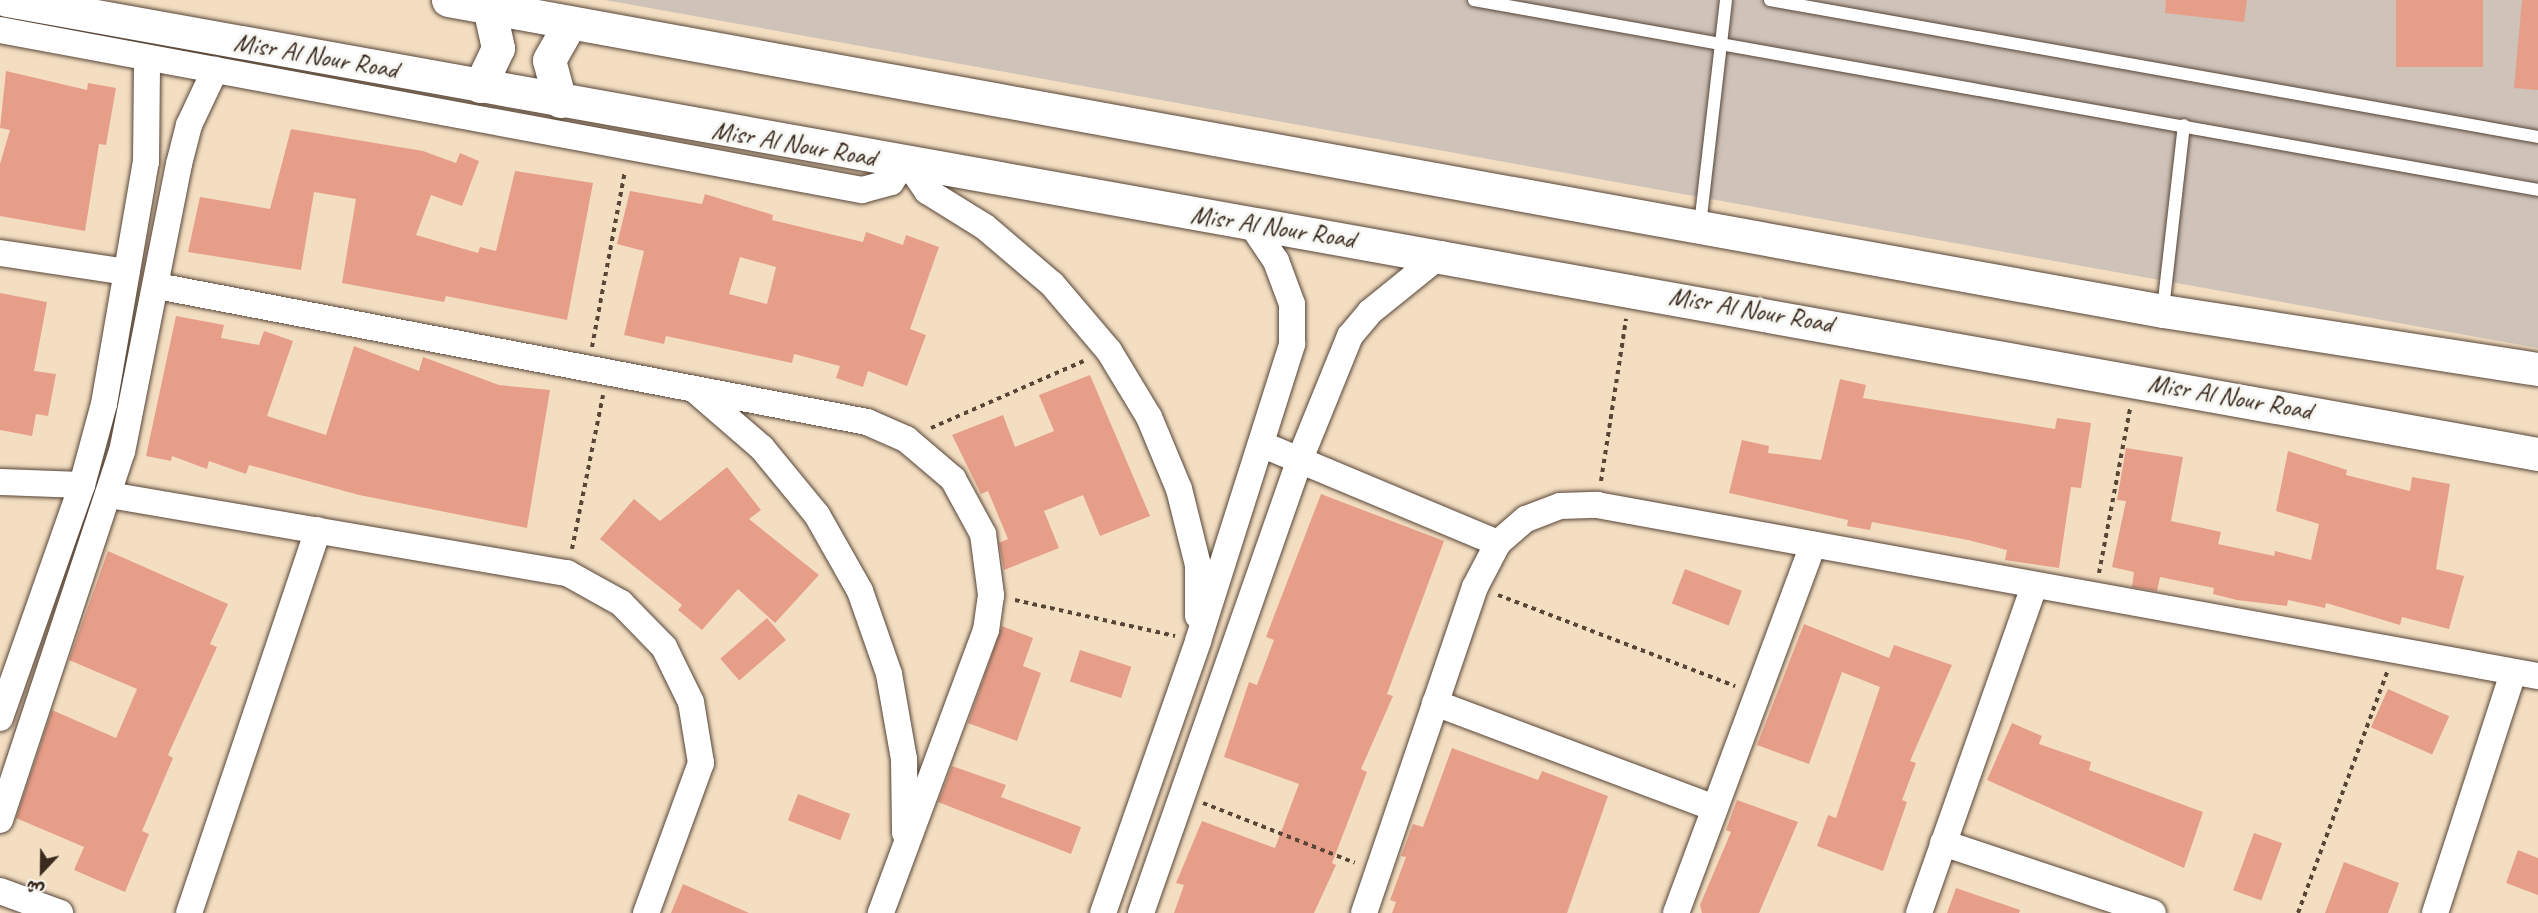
<!DOCTYPE html>
<html>
<head>
<meta charset="utf-8">
<style>
  body { margin:0 }
  #map { position:relative; width:2538px; height:913px; overflow:hidden; background:#f3dec2; font-family:Caveat,"Playpen Sans Arabic",sans-serif }
  div>[style] { position:absolute }
  .industrial>* { inset:0; background:#cec2b9 }
  .building>* { inset:0; background:#e69e89; transform-origin:0 0 }
  .path>* { height:4px; margin-top:-2px; transform-origin:0; background:repeating-linear-gradient(90deg,#574537 0 4.5px,transparent 0 9px) }
  .roads { filter:drop-shadow(0 0 2px #574537) drop-shadow(0 0 2px #574537) }
  .lane>* { height:12px; margin:-6px; padding:0 6px; transform-origin:6px; border-radius:6px; background:#fff }
  .street>* { height:26px; margin:-13px; padding:0 13px; transform-origin:13px; border-radius:13px; background:#fff }
  .secondary>* { height:33px; margin:-16.5px; padding:0 16.5px; transform-origin:16.5px; border-radius:16.5px; background:#fff }
  span { translate:-50% -50%; white-space:nowrap; text-align:center; line-height:1.15; -webkit-text-stroke:6px #f6f6f2; paint-order:stroke }
  .street-label { font-size:26px; color:#3b2a1e }
  .north { position:absolute; left:12px; top:841px; width:60px; height:60px; -webkit-text-stroke:4px #f6f6f2; paint-order:stroke; rotate:202deg; font-size:16px; font-weight:700; line-height:24px; text-align:center; color:#3b2a1e }
  .north::after { content:''; display:block; margin:auto; width:21px; height:27px; background:#3b2a1e; clip-path:polygon(50% 0,100% 100%,50% 72%,0 100%) }
</style>
</head>
<body>
<div id="map">
  <div class="industrial">
    <div style="clip-path:polygon(605px 0,2538px 0,2538px 348px)"></div>
  </div>
  <div class="building">
    <div style="clip-path:polygon(2166px 0,2247px 0,2244px 22px,2165px 13px)"></div>
    <div style="left:2396px;top:0;width:87px;height:67px"></div>
    <div style="clip-path:polygon(2522px 0,2538px 0,2538px 90px,2514px 88px)"></div>
    <div style="clip-path:polygon(6px 71px,87px 90px,88px 83px,116px 88px,106px 145px,99px 144px,85px 231px,0 216px,0 164px,10px 130px,0 128px)"></div>
    <div style="clip-path:polygon(291px 129px,423px 151px,456px 163px,460px 153px,479px 161px,462px 206px,431px 195px,416px 235px,478px 253px,480px 247px,496px 251px,515px 171px,593px 183px,567px 320px,446px 296px,444px 302px,342px 283px,356px 199px,314px 192px,301px 270px,188px 252px,200px 197px,270px 209px)"></div>
    <div style="clip-path:polygon(evenodd,630px 191px,702px 204px,705px 194px,773px 215px,772px 220px,863px 242px,866px 232px,903px 245px,906px 235px,939px 247px,910px 329px,926px 335px,907px 386px,868px 371px,863px 387px,836px 378px,840px 366px,794px 354px,792px 363px,666px 336px,664px 344px,624px 335px,644px 251px,617px 244px,630px 191px,740px 257px,776px 267px,767px 304px,729px 294px,740px 257px)"></div>
    <div style="clip-path:polygon(0 293px,47px 302px,34px 371px,56px 374px,48px 416px,36px 414px,32px 436px,0 430px)"></div>
    <div style="clip-path:polygon(176px 316px,224px 325px,221px 338px,259px 345px,264px 331px,293px 341px,267px 416px,326px 435px,354px 346px,419px 371px,423px 357px,499px 385px,550px 390px,527px 528px,359px 495px,249px 465px,246px 474px,209px 461px,207px 469px,172px 456px,171px 461px,146px 456px)"></div>
    <div style="clip-path:polygon(1090px 375px,1150px 516px,1100px 536px,1083px 495px,1044px 511px,1059px 548px,1004px 570px,999px 543px,1008px 539px,988px 491px,981px 494px,952px 435px,1003px 415px,1015px 447px,1054px 431px,1039px 395px)"></div>
    <div style="clip-path:polygon(1840px 379px,1866px 385px,1863px 398px,2055px 429px,2057px 418px,2091px 423px,2081px 488px,2071px 487px,2059px 568px,2005px 560px,2007px 550px,1968px 540px,1872px 522px,1870px 530px,1847px 526px,1848px 520px,1729px 493px,1742px 440px,1769px 446px,1768px 453px,1821px 460px)"></div>
    <div style="clip-path:polygon(2126px 448px,2183px 457px,2171px 521px,2221px 532px,2218px 544px,2274px 556px,2275px 551px,2311px 560px,2319px 524px,2276px 511px,2288px 451px,2347px 470px,2346px 475px,2410px 491px,2412px 477px,2450px 484px,2436px 569px,2464px 576px,2449px 629px,2402px 617px,2400px 625px,2326px 603px,2325px 608px,2288px 600px,2287px 606px,2237px 600px,2213px 594px,2214px 588px,2160px 577px,2157px 591px,2132px 587px,2134px 572px,2112px 567px,2126px 501px,2117px 500px)"></div>
    <div style="clip-path:polygon(727px 467px,761px 510px,749px 519px,819px 575px,775px 623px,738px 589px,702px 630px,678px 610px,682px 605px,600px 539px,634px 499px,660px 521px)"></div>
    <div style="clip-path:polygon(1321px 494px,1444px 541px,1387px 694px,1393px 696px,1361px 769px,1367px 772px,1332px 863px,1336px 865px,1314px 913px,1174px 913px,1184px 885px,1176px 883px,1202px 821px,1275px 848px,1299px 784px,1224px 757px,1249px 682px,1257px 685px,1274px 640px,1266px 637px)"></div>
    <div style="clip-path:polygon(108px 551px,228px 604px,210px 644px,217px 647px,168px 755px,173px 758px,142px 831px,149px 834px,125px 892px,74px 870px,84px 847px,16px 818px,52px 710px,116px 738px,137px 689px,69px 660px)"></div>
    <div style="left:1685px;top:569px;width:61px;height:37px;rotate:21deg"></div>
    <div style="left:767px;top:618px;width:29px;height:62px;rotate:49deg"></div>
    <div style="clip-path:polygon(1804px 624px,1889px 658px,1894px 645px,1952px 665px,1910px 761px,1916px 763px,1902px 800px,1907px 802px,1883px 871px,1817px 846px,1828px 815px,1836px 818px,1880px 687px,1842px 672px,1809px 764px,1757px 745px)"></div>
    <div style="clip-path:polygon(1002px 626px,1033px 638px,1023px 666px,1041px 673px,1017px 741px,968px 723px)"></div>
    <div style="left:1080px;top:650px;width:54px;height:33px;rotate:18deg"></div>
    <div style="left:2388px;top:689px;width:67px;height:42px;rotate:24deg"></div>
    <div style="clip-path:polygon(2012px 723px,2042px 736px,2039px 744px,2091px 762px,2089px 770px,2203px 812px,2184px 868px,1987px 780px)"></div>
    <div style="clip-path:polygon(1452px 748px,1538px 780px,1542px 771px,1608px 796px,1567px 913px,1392px 913px,1396px 902px,1390px 900px,1406px 857px,1401px 856px,1413px 824px,1423px 827px)"></div>
    <div style="clip-path:polygon(952px 766px,1006px 785px,1001px 797px,1081px 827px,1071px 854px,938px 802px)"></div>
    <div style="left:798px;top:794px;width:56px;height:28px;rotate:21deg"></div>
    <div style="clip-path:polygon(1737px 800px,1798px 822px,1759px 913px,1702px 913px,1700px 905px,1731px 832px,1726px 830px)"></div>
    <div style="left:2254px;top:833px;width:30px;height:61px;rotate:20deg"></div>
    <div style="clip-path:polygon(2518px 850px,2538px 858px,2538px 895px,2506px 883px)"></div>
    <div style="clip-path:polygon(2344px 862px,2399px 883px,2388px 913px,2325px 913px)"></div>
    <div style="clip-path:polygon(683px 884px,749px 913px,671px 913px)"></div>
    <div style="clip-path:polygon(1956px 888px,2020px 910px,2019px 913px,1947px 913px)"></div>
  </div>
  <div class="path">
    <div style="left:592px;top:347px;width:179px;rotate:-79.4deg"></div>
    <div style="left:931px;top:428px;width:169px;rotate:-23.7deg"></div>
    <div style="left:1601px;top:481px;width:164px;rotate:-81.2deg"></div>
    <div style="left:572px;top:549px;width:157px;rotate:-78.6deg"></div>
    <div style="left:2099px;top:573px;width:167px;rotate:-79.3deg"></div>
    <div style="left:1498px;top:595px;width:254px;rotate:21deg"></div>
    <div style="left:1015px;top:600px;width:164px;rotate:12.7deg"></div>
    <div style="left:1203px;top:803px;width:163px;rotate:21.5deg"></div>
    <div style="left:2298px;top:913px;width:257px;rotate:-69.7deg"></div>
  </div>
  <div class="roads">
    <div class="lane">
      <div style="left:1474px;top:0;width:1081px;rotate:10.12deg"></div>
      <div style="left:1770px;top:0;width:780px;rotate:10.11deg"></div>
      <div style="left:1700px;top:225px;width:226px;rotate:-83.4deg"></div>
      <div style="left:2163px;top:309px;width:185px;rotate:-83.5deg"></div>
    </div>
    <div class="street">
      <div style="left:0;top:30px;width:877px;rotate:10.52deg"></div>
      <div style="left:862px;top:190px;width:30px;rotate:-15deg"></div>
      <div style="left:891px;top:182px;width:22px;rotate:-56deg"></div>
      <div style="left:909px;top:165px;width:32px;rotate:55deg"></div>
      <div style="left:927px;top:191px;width:68px;rotate:31.8deg"></div>
      <div style="left:985px;top:227px;width:88px;rotate:40.4deg"></div>
      <div style="left:1052px;top:284px;width:88px;rotate:49.6deg"></div>
      <div style="left:1109px;top:351px;width:77px;rotate:58.8deg"></div>
      <div style="left:1149px;top:417px;width:78px;rotate:67.4deg"></div>
      <div style="left:1179px;top:489px;width:78px;rotate:76deg"></div>
      <div style="left:1198px;top:565px;width:51px;rotate:90deg"></div>
      <div style="left:0;top:253px;width:128px;rotate:8.5deg"></div>
      <div style="left:157px;top:286px;width:723px;rotate:10.84deg"></div>
      <div style="left:867px;top:422px;width:43px;rotate:23.6deg"></div>
      <div style="left:906px;top:439px;width:62px;rotate:40.4deg"></div>
      <div style="left:953px;top:479px;width:63px;rotate:61.4deg"></div>
      <div style="left:983px;top:534px;width:62px;rotate:82.5deg"></div>
      <div style="left:991px;top:595px;width:35px;rotate:98deg"></div>
      <div style="left:986px;top:630px;width:302px;rotate:110.4deg"></div>
      <div style="left:696px;top:391px;width:87px;rotate:40.8deg"></div>
      <div style="left:762px;top:448px;width:87px;rotate:50.6deg"></div>
      <div style="left:817px;top:515px;width:87px;rotate:60.5deg"></div>
      <div style="left:860px;top:591px;width:88px;rotate:70.7deg"></div>
      <div style="left:889px;top:674px;width:86px;rotate:80deg"></div>
      <div style="left:904px;top:759px;width:74px;rotate:89.2deg"></div>
      <div style="left:1261px;top:444px;width:257px;rotate:22.7deg"></div>
      <div style="left:0;top:482px;width:82px;rotate:2.1deg"></div>
      <div style="left:109px;top:495px;width:465px;rotate:9.7deg"></div>
      <div style="left:567px;top:573px;width:62px;rotate:29.1deg"></div>
      <div style="left:621px;top:603px;width:62px;rotate:45.7deg"></div>
      <div style="left:664px;top:647px;width:61px;rotate:63.9deg"></div>
      <div style="left:691px;top:702px;width:62px;rotate:80.7deg"></div>
      <div style="left:701px;top:763px;width:160px;rotate:110.1deg"></div>
      <div style="left:1435px;top:703px;width:299px;rotate:20.6deg"></div>
      <div style="left:0;top:718px;width:247px;rotate:-70.6deg"></div>
      <div style="left:82px;top:485px;width:84px;rotate:-74.8deg"></div>
      <div style="left:104px;top:404px;width:246px;rotate:-80.2deg"></div>
      <div style="left:146px;top:162px;width:104px;rotate:-89.4deg"></div>
      <div style="left:0;top:820px;width:388px;rotate:-71.7deg"></div>
      <div style="left:122px;top:452px;width:294px;rotate:-78.8deg"></div>
      <div style="left:179px;top:164px;width:40px;rotate:-75.6deg"></div>
      <div style="left:189px;top:125px;width:61px;rotate:-64.7deg"></div>
      <div style="left:1943px;top:843px;width:221px;rotate:18.4deg"></div>
      <div style="left:0;top:891px;width:64px;rotate:20.1deg"></div>
      <div style="left:189px;top:913px;width:404px;rotate:-71.4deg"></div>
      <div style="left:1103px;top:913px;width:288px;rotate:-70.7deg"></div>
      <div style="left:1198px;top:641px;width:312px;rotate:-72.4deg"></div>
      <div style="left:1292px;top:344px;width:40px;rotate:-90deg"></div>
      <div style="left:1292px;top:304px;width:46px;rotate:-110.4deg"></div>
      <div style="left:1276px;top:261px;width:45px;rotate:-124deg"></div>
      <div style="left:1141px;top:913px;width:481px;rotate:-70.7deg"></div>
      <div style="left:1300px;top:459px;width:133px;rotate:-67.9deg"></div>
      <div style="left:1350px;top:336px;width:31px;rotate:-50deg"></div>
      <div style="left:1370px;top:312px;width:92px;rotate:-38.9deg"></div>
      <div style="left:1364px;top:913px;width:344px;rotate:-71.2deg"></div>
      <div style="left:1475px;top:587px;width:50px;rotate:-62.4deg"></div>
      <div style="left:1498px;top:543px;width:37px;rotate:-41deg"></div>
      <div style="left:1526px;top:519px;width:36px;rotate:-21deg"></div>
      <div style="left:1560px;top:506px;width:37px;rotate:-2deg"></div>
      <div style="left:1597px;top:505px;width:956px;rotate:10.3deg"></div>
      <div style="left:1676px;top:913px;width:393px;rotate:-69.6deg"></div>
      <div style="left:1919px;top:913px;width:346px;rotate:-70.6deg"></div>
      <div style="left:2435px;top:913px;width:252px;rotate:-72deg"></div>
    </div>
    <div class="secondary">
      <div style="left:7px;top:0;width:2571px;rotate:10.17deg"></div>
      <div style="left:448px;top:0;width:1743px;rotate:10.28deg"></div>
      <div style="left:2163px;top:311px;width:379px;rotate:8.8deg"></div>
      <div style="left:480px;top:86px;width:42px;rotate:-64.7deg"></div>
      <div style="left:498px;top:48px;width:42px;rotate:-102.4deg"></div>
      <div style="left:560px;top:101px;width:42px;rotate:-105deg"></div>
      <div style="left:549px;top:60px;width:43px;rotate:-60.4deg"></div>
    </div>
  </div>
  <div class="street-label">
    <span style="left:316px;top:56px;rotate:10deg">Misr Al Nour Road</span>
    <span style="left:794px;top:144px;rotate:10deg">Misr Al Nour Road</span>
    <span style="left:1273px;top:227px;rotate:9deg">Misr Al Nour Road</span>
    <span style="left:1751px;top:310px;rotate:10deg">Misr Al Nour Road</span>
    <span style="left:2230px;top:397px;rotate:10deg">Misr Al Nour Road</span>
  </div>
  <div class="north">ش</div>
</div>
</body>
</html>
